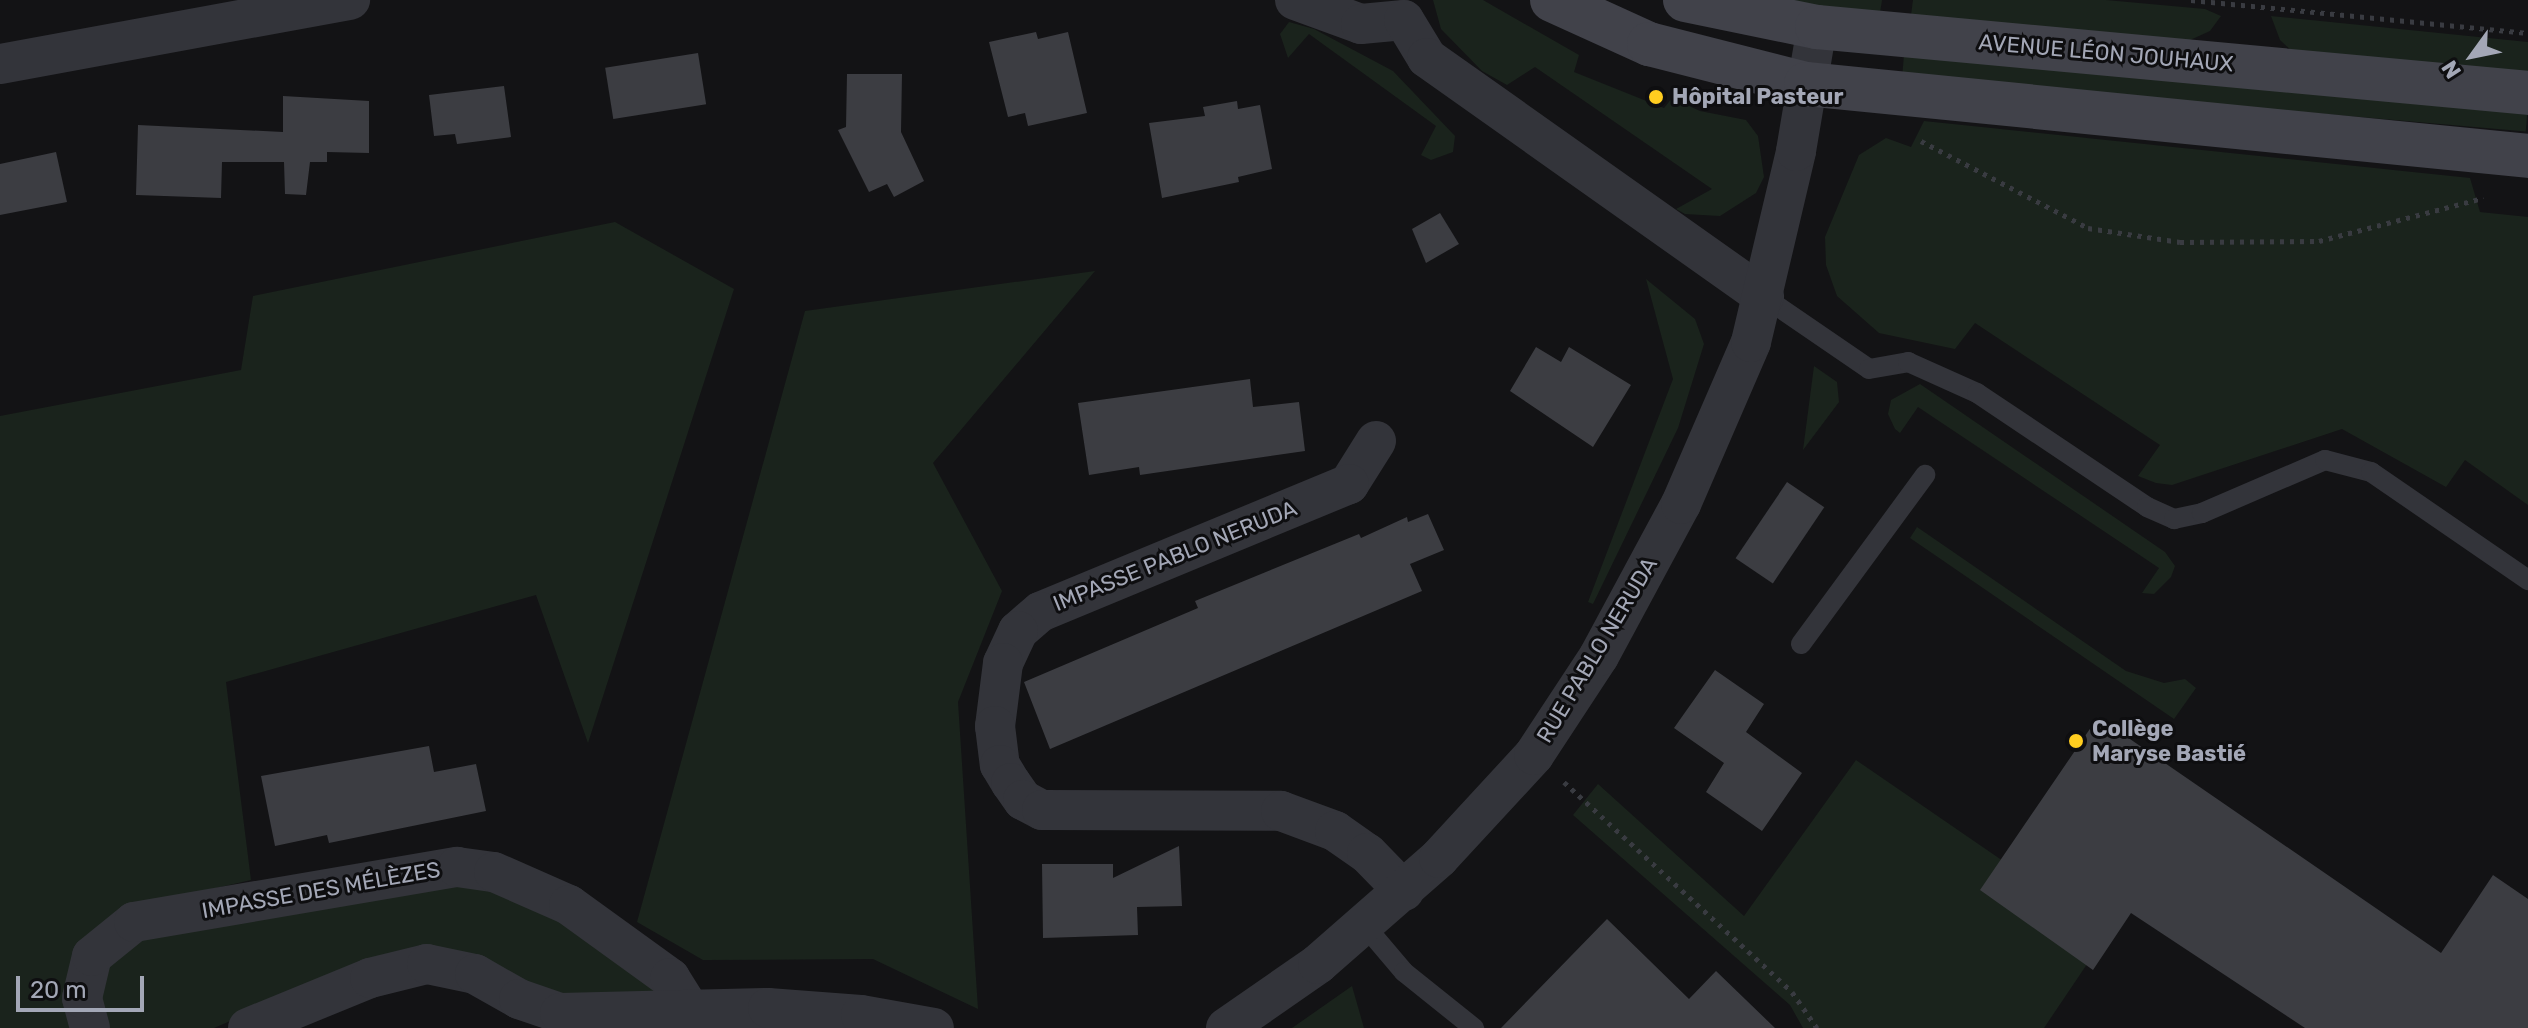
<!DOCTYPE html>
<html>
<head>
<meta charset="utf-8">
<style>
  body { margin:0 }
  #map { position:relative; width:2528px; height:1028px; overflow:hidden; background:#131315; font-family:Rubik,sans-serif }
  div>[style] { position:absolute }
  .green>* { inset:0; background:#1a231c; transform-origin:0 0 }
  .building>* { inset:0; background:#3c3d42; transform-origin:0 0 }
  .path>* { height:5px; margin-top:-2.5px; transform-origin:0; background:repeating-linear-gradient(90deg,#393b41 0 4px,transparent 0 10px) }
  .service>* { height:20px; margin:-10px; padding:0 10px; transform-origin:10px; border-radius:10px; background:#33343a }
  .minor>* { height:40px; margin:-20px; padding:0 20px; transform-origin:20px; border-radius:20px; background:#33343a }
  .secondary>* { height:44px; margin:-22px; padding:0 22px; transform-origin:22px; border-radius:22px; background:#41424a }
  .dots>* { width:22px; height:22px; translate:-50% -50%; box-sizing:border-box; border:4px solid #0e0e10; border-radius:50% }
  span { translate:-50% -50%; white-space:nowrap; text-align:center; line-height:1.15; -webkit-text-stroke:6px #0e0e10; paint-order:stroke }
  .street-label { font-size:22px; color:#a3a7b6 }
  .poi-label { font-size:22px; color:#a3a7b6; font-weight:700 }
  .left { translate:0 -50%; text-align:left }
  .north { position:absolute; left:2432px; top:16px; width:80px; height:80px; -webkit-text-stroke:6px #0e0e10; paint-order:stroke; rotate:237deg; font-size:22px; font-weight:700; line-height:32px; text-align:center; color:#a3a7b6 }
  .north::after { content:''; display:block; margin:auto; width:28px; height:36px; background:#a3a7b6; clip-path:polygon(50% 0,100% 100%,50% 72%,0 100%) }
  .scale { position:absolute; left:16px; top:976px; width:128px; height:36px; box-sizing:border-box; border:4px solid #a3a7b6; border-top:0; padding-left:10px; font-size:24px; line-height:28px; white-space:nowrap; color:#a3a7b6; -webkit-text-stroke:6px #0e0e10; paint-order:stroke }
</style>
</head>
<body>
<div id="map">
  <div class="green">
    <div style="clip-path:polygon(1433px 0,1483px 0,1579px 55px,1574px 72px,1664px 108px,1672px 98px,1700px 111px,1746px 120px,1758px 136px,1764px 177px,1756px 193px,1720px 216px,1685px 214px,1676px 209px,1712px 189px,1535px 67px,1507px 85px,1482px 71px,1441px 29px)"></div>
    <div style="clip-path:polygon(1770px 0,1882px 0,1880px 13px)"></div>
    <div style="clip-path:polygon(1913px 0,2106px 0,2205px 9px,2221px 16px,2210px 31px,2188px 41px,1911px 15px)"></div>
    <div style="clip-path:polygon(2271px 16px,2528px 42px,2528px 72px,2294px 53px,2280px 40px)"></div>
    <div style="clip-path:polygon(1289px 22px,1314px 29px,1393px 71px,1455px 136px,1453px 152px,1431px 160px,1421px 155px,1436px 126px,1309px 34px,1288px 58px,1280px 34px)"></div>
    <div style="left:1904px;top:55px;width:626px;height:22px;rotate:5deg"></div>
    <div style="clip-path:polygon(1924px 121px,2470px 178px,2480px 212px,2528px 217px,2528px 505px,2465px 460px,2446px 487px,2342px 429px,2172px 485px,2156px 483px,2138px 476px,2160px 445px,1975px 323px,1955px 349px,1879px 333px,1837px 296px,1826px 265px,1825px 237px,1859px 155px,1886px 138px,1911px 147px)"></div>
    <div style="clip-path:polygon(615px 222px,734px 289px,588px 743px,536px 595px,226px 682px,251px 880px,130px 908px,76px 1028px,0 1028px,0 416px,241px 370px,253px 296px)"></div>
    <div style="clip-path:polygon(1095px 271px,933px 463px,1002px 591px,958px 702px,978px 1009px,873px 959px,703px 960px,637px 922px,805px 311px)"></div>
    <div style="clip-path:polygon(1646px 279px,1695px 319px,1704px 344px,1678px 428px,1593px 604px,1588px 602px,1673px 379px)"></div>
    <div style="clip-path:polygon(1814px 366px,1837px 382px,1839px 402px,1803px 450px)"></div>
    <div style="clip-path:polygon(1920px 384px,2165px 552px,2175px 566px,2171px 577px,2154px 594px,2142px 593px,2159px 568px,1918px 407px,1900px 433px,1895px 429px,1888px 414px,1891px 400px)"></div>
    <div style="clip-path:polygon(1917px 527px,2126px 671px,2164px 683px,2185px 679px,2196px 688px,2174px 719px,1910px 538px)"></div>
    <div style="clip-path:polygon(1856px 760px,2108px 933px,2044px 1028px,1803px 1028px,1790px 1005px,1573px 815px,1598px 784px,1744px 916px)"></div>
    <div style="clip-path:polygon(463px 883px,547px 910px,656px 982px,656px 997px,571px 1001px,505px 974px,326px 980px,214px 1028px,104px 1028px,98px 1015px,101px 968px,127px 941px)"></div>
    <div style="clip-path:polygon(1352px 986px,1364px 1028px,1292px 1028px)"></div>
  </div>
  <div class="building">
    <div style="clip-path:polygon(1036px 32px,1038px 39px,1068px 32px,1087px 113px,1028px 126px,1025px 113px,1008px 117px,989px 42px)"></div>
    <div style="left:698px;top:53px;width:52px;height:94px;rotate:81deg"></div>
    <div style="clip-path:polygon(847px 74px,902px 74px,901px 132px,924px 181px,894px 197px,887px 184px,869px 192px,838px 130px,846px 127px)"></div>
    <div style="clip-path:polygon(504px 86px,511px 137px,457px 144px,455px 134px,434px 136px,429px 95px)"></div>
    <div style="clip-path:polygon(283px 96px,369px 101px,369px 153px,327px 152px,327px 162px,310px 162px,306px 195px,285px 194px,284px 162px,222px 162px,221px 198px,136px 195px,138px 125px,283px 132px)"></div>
    <div style="clip-path:polygon(1237px 101px,1238px 109px,1260px 105px,1272px 169px,1238px 177px,1239px 182px,1162px 198px,1149px 123px,1205px 116px,1203px 107px)"></div>
    <div style="clip-path:polygon(56px 152px,67px 202px,0 215px,0 164px)"></div>
    <div style="clip-path:polygon(1440px 213px,1459px 244px,1426px 263px,1412px 229px)"></div>
    <div style="clip-path:polygon(1536px 347px,1561px 362px,1569px 347px,1631px 385px,1593px 447px,1510px 391px)"></div>
    <div style="clip-path:polygon(1250px 379px,1253px 407px,1299px 402px,1305px 451px,1140px 475px,1139px 467px,1089px 475px,1078px 403px)"></div>
    <div style="left:1787px;top:482px;width:45px;height:92px;rotate:34deg"></div>
    <div style="clip-path:polygon(1428px 514px,1444px 550px,1410px 564px,1422px 591px,1050px 749px,1024px 682px,1198px 608px,1195px 601px,1359px 534px,1361px 538px,1407px 517px,1408px 522px)"></div>
    <div style="clip-path:polygon(1715px 670px,1764px 704px,1746px 732px,1802px 773px,1762px 831px,1706px 792px,1724px 763px,1674px 728px)"></div>
    <div style="clip-path:polygon(2098px 717px,2441px 953px,2493px 875px,2528px 899px,2528px 1028px,2305px 1028px,2131px 913px,2093px 970px,1980px 890px)"></div>
    <div style="clip-path:polygon(429px 746px,434px 772px,476px 764px,486px 811px,329px 843px,327px 835px,275px 846px,261px 776px)"></div>
    <div style="clip-path:polygon(1179px 846px,1182px 906px,1137px 907px,1138px 935px,1043px 938px,1042px 864px,1113px 864px,1113px 878px)"></div>
    <div style="clip-path:polygon(1607px 919px,1689px 999px,1716px 971px,1775px 1028px,1501px 1028px)"></div>
  </div>
  <div class="path">
    <div style="left:2191px;top:0;width:339px;rotate:5.6deg"></div>
    <div style="left:1921px;top:141px;width:188px;rotate:27.5deg"></div>
    <div style="left:2088px;top:228px;width:93px;rotate:8.7deg"></div>
    <div style="left:2180px;top:242px;width:139px;rotate:-0.4deg"></div>
    <div style="left:2319px;top:241px;width:170px;rotate:-14.7deg"></div>
    <div style="left:1564px;top:782px;width:310px;rotate:42.6deg"></div>
    <div style="left:1792px;top:992px;width:44px;rotate:55.2deg"></div>
  </div>
  <div class="service">
    <div style="left:1764px;top:297px;width:127px;rotate:34.4deg"></div>
    <div style="left:1869px;top:369px;width:40px;rotate:-10deg"></div>
    <div style="left:1908px;top:362px;width:76px;rotate:24.2deg"></div>
    <div style="left:1977px;top:393px;width:205px;rotate:33.8deg"></div>
    <div style="left:2147px;top:507px;width:30px;rotate:24deg"></div>
    <div style="left:2174px;top:519px;width:29px;rotate:-12deg"></div>
    <div style="left:2202px;top:513px;width:134px;rotate:-23.3deg"></div>
    <div style="left:2325px;top:460px;width:48px;rotate:14.6deg"></div>
    <div style="left:2371px;top:472px;width:191px;rotate:34.5deg"></div>
    <div style="left:1801px;top:644px;width:210px;rotate:-53.7deg"></div>
    <div style="left:1365px;top:926px;width:60px;rotate:49.7deg"></div>
    <div style="left:1404px;top:972px;width:90px;rotate:38.7deg"></div>
  </div>
  <div class="minor">
    <div style="left:1295px;top:0;width:70px;rotate:20deg"></div>
    <div style="left:1361px;top:24px;width:43px;rotate:-5.3deg"></div>
    <div style="left:1404px;top:20px;width:44px;rotate:58.8deg"></div>
    <div style="left:1427px;top:58px;width:413px;rotate:35.3deg"></div>
    <div style="left:0;top:64px;width:356px;rotate:-10.4deg"></div>
    <div style="left:1376px;top:441px;width:51px;rotate:122.1deg"></div>
    <div style="left:1349px;top:484px;width:334px;rotate:157.5deg"></div>
    <div style="left:1040px;top:612px;width:29px;rotate:139deg"></div>
    <div style="left:1018px;top:631px;width:35px;rotate:115deg"></div>
    <div style="left:1003px;top:663px;width:64px;rotate:97.2deg"></div>
    <div style="left:995px;top:726px;width:39px;rotate:83deg"></div>
    <div style="left:1000px;top:765px;width:21px;rotate:59deg"></div>
    <div style="left:1011px;top:783px;width:21px;rotate:55deg"></div>
    <div style="left:1023px;top:800px;width:21px;rotate:28deg"></div>
    <div style="left:1042px;top:810px;width:239px;rotate:0.2deg"></div>
    <div style="left:1281px;top:811px;width:58px;rotate:20.3deg"></div>
    <div style="left:1335px;top:831px;width:39px;rotate:35deg"></div>
    <div style="left:1367px;top:853px;width:53px;rotate:45.8deg"></div>
    <div style="left:90px;top:1028px;width:31px;rotate:-105deg"></div>
    <div style="left:82px;top:998px;width:43px;rotate:-76.6deg"></div>
    <div style="left:92px;top:956px;width:54px;rotate:-39deg"></div>
    <div style="left:134px;top:922px;width:328px;rotate:-9.7deg"></div>
    <div style="left:457px;top:867px;width:37px;rotate:8deg"></div>
    <div style="left:494px;top:872px;width:82px;rotate:23.7deg"></div>
    <div style="left:569px;top:905px;width:125px;rotate:35.9deg"></div>
    <div style="left:670px;top:978px;width:34px;rotate:58deg"></div>
    <div style="left:248px;top:1028px;width:132px;rotate:-22.3deg"></div>
    <div style="left:370px;top:978px;width:59px;rotate:-13.8deg"></div>
    <div style="left:427px;top:964px;width:49px;rotate:11.8deg"></div>
    <div style="left:475px;top:974px;width:51px;rotate:29.6deg"></div>
    <div style="left:519px;top:999px;width:43px;rotate:18.9deg"></div>
    <div style="left:560px;top:1013px;width:208px;rotate:-1.4deg"></div>
    <div style="left:768px;top:1008px;width:93px;rotate:4.3deg"></div>
    <div style="left:861px;top:1015px;width:74px;rotate:10.1deg"></div>
    <div style="left:1226px;top:1028px;width:112px;rotate:-34.8deg"></div>
    <div style="left:1318px;top:964px;width:161px;rotate:-41.2deg"></div>
    <div style="left:1439px;top:858px;width:140px;rotate:-47.3deg"></div>
    <div style="left:1534px;top:755px;width:118px;rotate:-56.7deg"></div>
    <div style="left:1599px;top:656px;width:173px;rotate:-61.7deg"></div>
    <div style="left:1681px;top:504px;width:176px;rotate:-66.6deg"></div>
    <div style="left:1751px;top:342px;width:196px;rotate:-76.7deg"></div>
    <div style="left:1796px;top:151px;width:126px;rotate:-80.4deg"></div>
  </div>
  <div class="secondary">
    <div style="left:1552px;top:0;width:107px;rotate:24.4deg"></div>
    <div style="left:1649px;top:44px;width:162px;rotate:14.3deg"></div>
    <div style="left:1806px;top:84px;width:726px;rotate:5.69deg"></div>
    <div style="left:1685px;top:0;width:135px;rotate:11.6deg"></div>
    <div style="left:1817px;top:27px;width:714px;rotate:5.3deg"></div>
  </div>
  <div class="dots">
    <div style="left:1656px;top:97px;background:#ffcd20"></div>
    <div style="left:2076px;top:741px;background:#ffcd20"></div>
  </div>
  <div class="street-label">
    <span style="left:2106px;top:53px;rotate:5deg">AVENUE LÉON JOUHAUX</span>
    <span style="left:1175px;top:556px;rotate:-22deg">IMPASSE PABLO NERUDA</span>
    <span style="left:1597px;top:650px;rotate:-59deg">RUE PABLO NERUDA</span>
    <span style="left:321px;top:890px;rotate:-10deg">IMPASSE DES MÉLÈZES</span>
  </div>
  <div class="poi-label">
    <span class="left" style="left:1672px;top:97px">Hôpital Pasteur</span>
    <span class="left" style="left:2092px;top:741px">Collège<br>Maryse Bastié</span>
  </div>
  <div class="north">N</div>
  <div class="scale">20 m</div>
</div>
</body>
</html>
